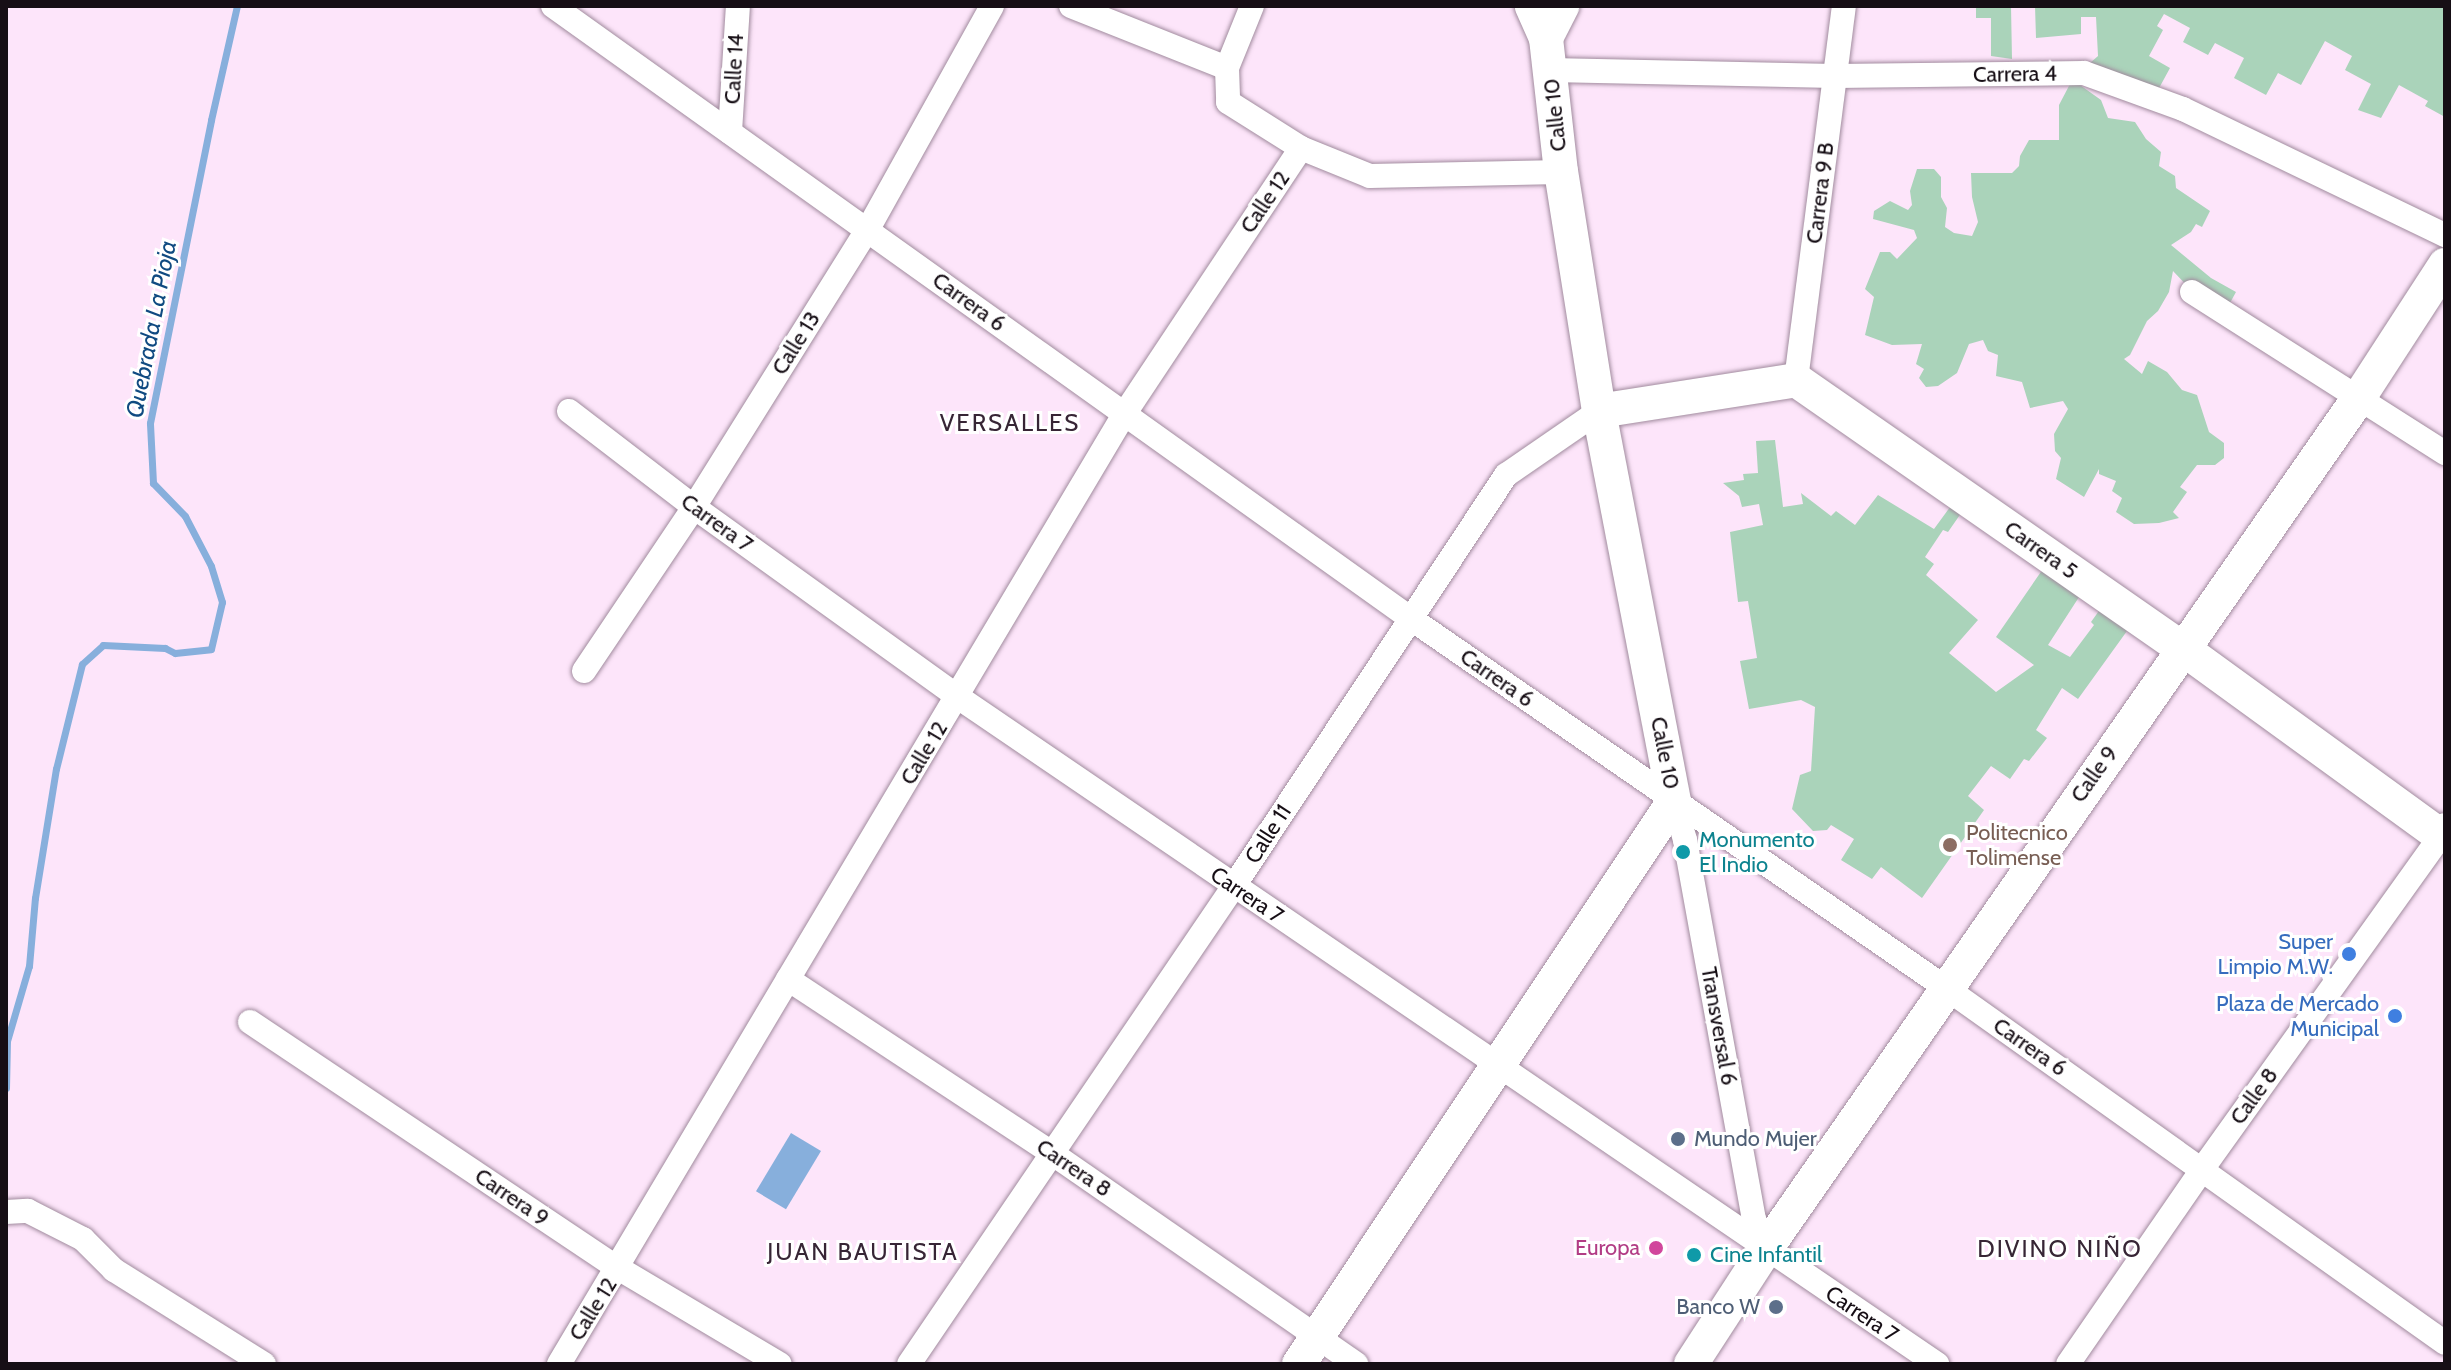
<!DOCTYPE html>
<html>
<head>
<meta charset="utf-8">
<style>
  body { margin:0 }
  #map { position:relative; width:2451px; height:1370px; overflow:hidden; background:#fde5fa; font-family:Cabin,sans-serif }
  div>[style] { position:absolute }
  .green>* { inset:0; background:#aad3ba }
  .water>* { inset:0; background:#87afdc; transform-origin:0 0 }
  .stream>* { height:7px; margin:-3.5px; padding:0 3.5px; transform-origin:3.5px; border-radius:3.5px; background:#87afdc }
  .roads { filter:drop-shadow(0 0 2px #a18b9e) drop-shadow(0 0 2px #a18b9e) }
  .street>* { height:24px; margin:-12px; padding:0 12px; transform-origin:12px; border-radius:12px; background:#fff }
  .secondary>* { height:34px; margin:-17px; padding:0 17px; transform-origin:17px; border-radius:17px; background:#fff }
  .dots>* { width:22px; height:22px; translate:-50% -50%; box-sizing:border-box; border:4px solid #fff; border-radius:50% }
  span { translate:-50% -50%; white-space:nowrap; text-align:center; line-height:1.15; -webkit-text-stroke:6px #fff; paint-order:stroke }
  .street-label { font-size:22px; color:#160e15 }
  .education-label { font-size:22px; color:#785e54 }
  .left { translate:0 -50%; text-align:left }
  .culture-label { font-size:22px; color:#0d838f }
  .shop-label { font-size:22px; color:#366cbe }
  .right { translate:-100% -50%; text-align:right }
  .service-label { font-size:22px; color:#4e5e75 }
  .hotel-label { font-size:22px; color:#b23c85 }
  .water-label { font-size:24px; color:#104a81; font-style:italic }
  .neighbourhood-label { font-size:24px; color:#372535; letter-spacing:2px }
  .frame { position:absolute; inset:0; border:8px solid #160e15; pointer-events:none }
</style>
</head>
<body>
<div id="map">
  <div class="green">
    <div style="clip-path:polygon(1976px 6px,2011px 6px,2012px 59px,1991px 56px,1991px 18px,1976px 18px)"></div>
    <div style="clip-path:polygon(2035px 6px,2445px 6px,2445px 117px,2425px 106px,2428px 101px,2399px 85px,2381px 118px,2358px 110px,2371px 84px,2345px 70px,2352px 56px,2325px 41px,2301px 85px,2278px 73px,2266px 95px,2234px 78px,2244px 58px,2215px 43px,2208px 55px,2183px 42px,2190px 28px,2164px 14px,2157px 26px,2163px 30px,2149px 56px,2170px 68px,2158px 90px,2090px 63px,2098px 56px,2096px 17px,2081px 17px,2081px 34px,2036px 38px)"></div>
    <div style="clip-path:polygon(2070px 84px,2080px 85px,2101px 100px,2108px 118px,2135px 122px,2146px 139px,2161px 152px,2159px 166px,2175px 176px,2176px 188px,2210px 211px,2202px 227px,2196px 224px,2191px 232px,2171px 245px,2211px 278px,2236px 292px,2225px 312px,2193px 292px,2173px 271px,2169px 292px,2158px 311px,2147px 321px,2130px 355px,2124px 359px,2142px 374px,2148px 361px,2167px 372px,2182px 390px,2197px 395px,2209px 432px,2224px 443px,2224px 458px,2215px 465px,2197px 465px,2180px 487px,2187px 492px,2173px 512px,2179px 518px,2159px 523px,2134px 524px,2116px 512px,2122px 498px,2112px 491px,2116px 481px,2099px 474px,2099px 469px,2084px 497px,2056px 479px,2061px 458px,2055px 451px,2054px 434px,2068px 409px,2063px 401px,2030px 408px,2022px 382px,1996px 376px,1998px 355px,1988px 351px,1983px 340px,1969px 344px,1957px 373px,1938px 386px,1926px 387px,1919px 378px,1924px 369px,1916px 364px,1922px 344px,1892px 345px,1865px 335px,1874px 297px,1865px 289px,1880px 252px,1890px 252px,1897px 259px,1917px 238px,1914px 230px,1873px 219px,1874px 211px,1890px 201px,1908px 210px,1912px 205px,1910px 191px,1917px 169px,1934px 169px,1941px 177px,1941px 197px,1947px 208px,1945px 227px,1954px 233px,1972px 236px,1978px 222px,1972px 197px,1971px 173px,2012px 173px,2019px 166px,2020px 156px,2029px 140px,2059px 140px,2059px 105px)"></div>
    <div style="clip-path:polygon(1775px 440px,1783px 507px,1803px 504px,1801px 493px,1831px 516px,1836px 511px,1855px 525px,1878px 495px,1934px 529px,1953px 503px,1964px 509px,1948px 532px,1943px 530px,1925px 557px,1934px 564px,1926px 575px,1978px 620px,1949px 653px,1996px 692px,2034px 665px,1996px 637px,2045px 566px,2081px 594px,2048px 645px,2070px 657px,2094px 625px,2091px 622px,2101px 608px,2145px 637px,2144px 642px,2127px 631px,2078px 699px,2062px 688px,2036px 730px,2047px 738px,2029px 761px,2024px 759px,2010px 779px,1991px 766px,1968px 796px,1984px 810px,1922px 898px,1881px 867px,1872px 879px,1841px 860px,1854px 839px,1831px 825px,1827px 830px,1813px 831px,1792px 809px,1800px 775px,1811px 771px,1815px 707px,1801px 700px,1749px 709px,1740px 661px,1757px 658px,1748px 601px,1738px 602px,1730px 532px,1763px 525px,1759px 504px,1742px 507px,1739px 496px,1723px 483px,1744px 480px,1743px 474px,1758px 473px,1756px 441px)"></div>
  </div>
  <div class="water">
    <div style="left:791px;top:1133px;width:35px;height:68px;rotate:31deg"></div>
  </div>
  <div class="stream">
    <div style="left:6px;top:1088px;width:47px;rotate:-88.8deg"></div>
    <div style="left:7px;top:1041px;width:78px;rotate:-73.7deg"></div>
    <div style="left:29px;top:966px;width:68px;rotate:-85deg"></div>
    <div style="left:35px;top:898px;width:131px;rotate:-80.8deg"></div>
    <div style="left:56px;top:769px;width:108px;rotate:-76.1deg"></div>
    <div style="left:82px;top:664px;width:28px;rotate:-42deg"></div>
    <div style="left:103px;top:645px;width:62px;rotate:2.8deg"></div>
    <div style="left:165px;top:648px;width:11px;rotate:27deg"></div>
    <div style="left:175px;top:653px;width:36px;rotate:-6deg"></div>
    <div style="left:211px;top:649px;width:48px;rotate:-76.8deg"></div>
    <div style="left:222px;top:602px;width:38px;rotate:-107deg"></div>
    <div style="left:211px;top:566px;width:56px;rotate:-117.5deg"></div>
    <div style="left:185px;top:516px;width:46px;rotate:-134.1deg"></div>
    <div style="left:153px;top:483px;width:60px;rotate:-92.9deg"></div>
    <div style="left:150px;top:423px;width:309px;rotate:-78.6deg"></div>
    <div style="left:211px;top:120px;width:117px;rotate:-77.2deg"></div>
  </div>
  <div class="roads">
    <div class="street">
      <div style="left:553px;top:6px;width:1053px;rotate:35.53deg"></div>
      <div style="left:1410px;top:618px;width:651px;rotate:34.62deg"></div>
      <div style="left:1946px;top:988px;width:612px;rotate:35.43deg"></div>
      <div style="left:1071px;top:6px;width:168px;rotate:21.7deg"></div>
      <div style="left:1252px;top:6px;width:67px;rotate:112deg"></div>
      <div style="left:1227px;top:68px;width:34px;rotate:88deg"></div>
      <div style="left:1228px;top:102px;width:86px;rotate:32.2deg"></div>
      <div style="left:1301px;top:148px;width:74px;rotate:22.1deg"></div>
      <div style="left:1370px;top:176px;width:191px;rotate:-1.2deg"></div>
      <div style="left:1550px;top:70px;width:285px;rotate:1.2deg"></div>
      <div style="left:1835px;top:76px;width:249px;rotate:-0.7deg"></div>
      <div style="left:2084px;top:73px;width:105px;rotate:20deg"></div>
      <div style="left:2183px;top:109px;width:291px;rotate:25.7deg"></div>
      <div style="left:730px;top:132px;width:126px;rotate:-86.4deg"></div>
      <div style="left:2192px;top:292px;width:300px;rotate:32.5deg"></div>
      <div style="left:1796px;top:380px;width:377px;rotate:-82.7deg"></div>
      <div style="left:569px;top:411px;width:158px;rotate:37.5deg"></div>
      <div style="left:694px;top:507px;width:325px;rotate:35.7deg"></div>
      <div style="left:958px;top:697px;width:1185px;rotate:34.27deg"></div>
      <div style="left:584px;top:671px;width:197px;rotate:-56.1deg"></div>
      <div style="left:694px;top:507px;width:328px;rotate:-58deg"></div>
      <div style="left:868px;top:229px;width:255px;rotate:-60.9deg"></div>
      <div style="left:1674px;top:801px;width:41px;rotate:74.2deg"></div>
      <div style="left:1685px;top:840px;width:385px;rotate:79.7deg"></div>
      <div style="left:1754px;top:1219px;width:33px;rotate:70deg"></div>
      <div style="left:788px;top:979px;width:318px;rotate:33.4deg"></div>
      <div style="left:1053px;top:1154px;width:369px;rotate:34.7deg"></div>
      <div style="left:250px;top:1022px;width:443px;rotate:33.8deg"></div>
      <div style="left:618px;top:1268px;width:188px;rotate:30.7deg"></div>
      <div style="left:6px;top:1212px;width:22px;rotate:-3deg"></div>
      <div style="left:28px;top:1211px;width:62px;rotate:27deg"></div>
      <div style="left:83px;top:1239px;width:44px;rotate:45deg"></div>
      <div style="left:114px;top:1270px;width:177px;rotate:32.1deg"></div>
      <div style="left:559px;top:1364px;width:1107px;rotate:-59.24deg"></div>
      <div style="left:1125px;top:413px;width:318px;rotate:-56.4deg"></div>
      <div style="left:909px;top:1364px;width:578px;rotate:-55.79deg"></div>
      <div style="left:1234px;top:886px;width:493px;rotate:-56.5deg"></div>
      <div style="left:1506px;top:475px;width:113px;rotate:-34.5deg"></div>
      <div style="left:2068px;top:1364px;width:238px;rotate:-55.4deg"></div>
      <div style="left:2203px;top:1168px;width:408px;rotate:-54.4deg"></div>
      <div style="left:2441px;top:836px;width:5px;rotate:37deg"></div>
    </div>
    <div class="secondary">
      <div style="left:1546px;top:38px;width:36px;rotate:-63deg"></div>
      <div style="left:1599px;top:411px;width:199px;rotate:-8.9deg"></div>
      <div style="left:1796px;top:380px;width:470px;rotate:34.8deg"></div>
      <div style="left:2182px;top:648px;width:320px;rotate:36deg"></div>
      <div style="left:2441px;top:836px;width:7px;rotate:-56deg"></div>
      <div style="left:1299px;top:1364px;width:676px;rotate:-56.33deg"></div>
      <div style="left:1674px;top:801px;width:397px;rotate:-100.9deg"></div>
      <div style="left:1599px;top:411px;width:242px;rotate:-99deg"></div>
      <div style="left:1561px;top:172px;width:135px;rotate:-96.4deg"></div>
      <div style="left:1546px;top:38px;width:35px;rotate:-114deg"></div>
      <div style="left:1691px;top:1364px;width:136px;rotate:-57deg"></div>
      <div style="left:1765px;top:1250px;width:1037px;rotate:-55.13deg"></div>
      <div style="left:2358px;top:399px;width:160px;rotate:-57deg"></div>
    </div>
  </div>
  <div class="dots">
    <div style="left:1950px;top:845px;background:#8d6e63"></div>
    <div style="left:1683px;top:852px;background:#0f9aa8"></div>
    <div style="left:2349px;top:954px;background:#3f7fe0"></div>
    <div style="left:2395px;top:1016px;background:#3f7fe0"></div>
    <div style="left:1678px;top:1139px;background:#5c6f8a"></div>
    <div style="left:1656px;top:1248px;background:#d1479c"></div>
    <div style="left:1694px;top:1255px;background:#0f9aa8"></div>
    <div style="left:1776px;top:1307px;background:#5c6f8a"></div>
  </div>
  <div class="street-label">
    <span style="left:734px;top:69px;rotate:-87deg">Calle 14</span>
    <span style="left:2015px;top:74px;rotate:-1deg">Carrera 4</span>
    <span style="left:1555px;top:115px;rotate:-96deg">Calle 10</span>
    <span style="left:1820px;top:193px;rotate:-83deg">Carrera 9 B</span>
    <span style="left:1265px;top:202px;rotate:-56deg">Calle 12</span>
    <span style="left:969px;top:302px;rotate:36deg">Carrera 6</span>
    <span style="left:796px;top:343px;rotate:-58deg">Calle 13</span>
    <span style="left:717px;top:523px;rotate:36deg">Carrera 7</span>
    <span style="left:2041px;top:550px;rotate:35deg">Carrera 5</span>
    <span style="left:1497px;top:678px;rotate:35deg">Carrera 6</span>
    <span style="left:924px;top:753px;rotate:-59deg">Calle 12</span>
    <span style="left:1665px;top:753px;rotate:79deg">Calle 10</span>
    <span style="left:2094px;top:774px;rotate:-55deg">Calle 9</span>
    <span style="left:1268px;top:834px;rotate:-57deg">Calle 11</span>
    <span style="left:1247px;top:895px;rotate:34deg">Carrera 7</span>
    <span style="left:1719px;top:1026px;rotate:80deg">Transversal 6</span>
    <span style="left:2030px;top:1047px;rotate:35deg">Carrera 6</span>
    <span style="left:2254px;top:1096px;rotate:-54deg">Calle 8</span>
    <span style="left:1074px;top:1168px;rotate:34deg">Carrera 8</span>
    <span style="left:512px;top:1197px;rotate:34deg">Carrera 9</span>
    <span style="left:593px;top:1309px;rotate:-58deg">Calle 12</span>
    <span style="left:1862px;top:1314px;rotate:34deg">Carrera 7</span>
  </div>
  <div class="education-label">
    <span class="left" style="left:1966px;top:845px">Politecnico<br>Tolimense</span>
  </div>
  <div class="culture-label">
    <span class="left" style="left:1699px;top:852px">Monumento<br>El Indio</span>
    <span class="left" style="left:1710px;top:1255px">Cine Infantil</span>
  </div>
  <div class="shop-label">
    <span class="right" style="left:2333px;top:954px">Super<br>Limpio M.W.</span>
    <span class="right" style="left:2379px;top:1016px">Plaza de Mercado<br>Municipal</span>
  </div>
  <div class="service-label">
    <span class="left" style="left:1694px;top:1139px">Mundo Mujer</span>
    <span class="right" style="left:1760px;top:1307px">Banco W</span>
  </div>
  <div class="hotel-label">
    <span class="right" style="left:1640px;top:1248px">Europa</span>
  </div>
  <div class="water-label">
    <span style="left:151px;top:329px;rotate:-79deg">Quebrada La Pioja</span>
  </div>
  <div class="neighbourhood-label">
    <span style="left:1010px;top:423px">VERSALLES</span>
    <span style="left:2060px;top:1249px">DIVINO NIÑO</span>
    <span style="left:863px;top:1252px">JUAN BAUTISTA</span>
  </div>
  <div class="frame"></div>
</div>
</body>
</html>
